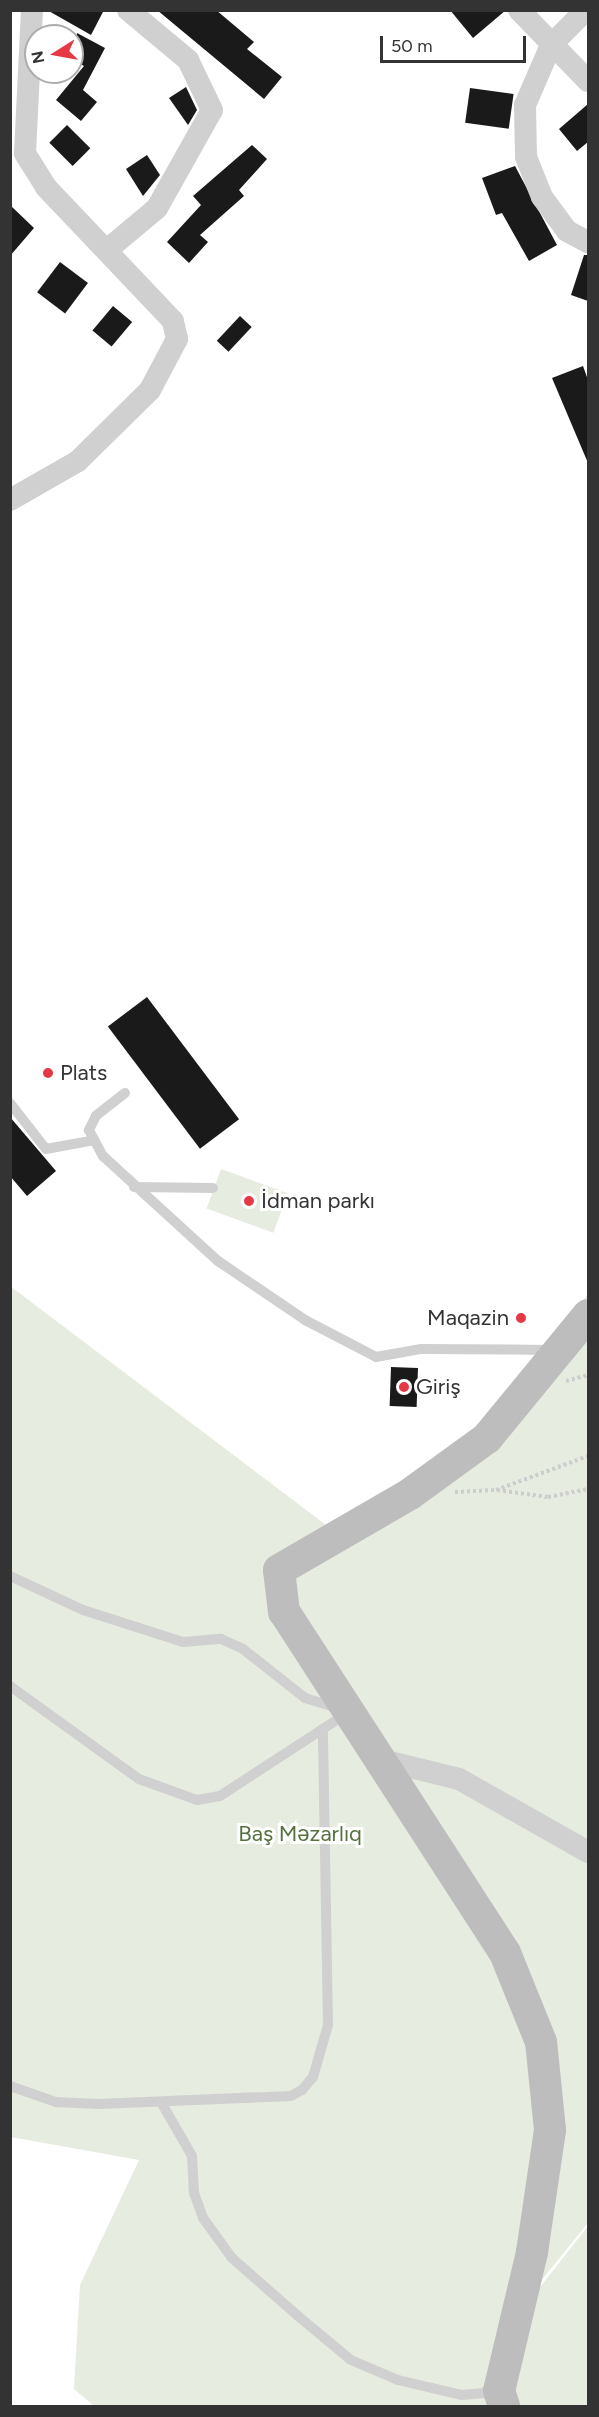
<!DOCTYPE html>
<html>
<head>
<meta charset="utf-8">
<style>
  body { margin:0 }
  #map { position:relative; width:599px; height:2417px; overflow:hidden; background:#fff; font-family:Figtree,sans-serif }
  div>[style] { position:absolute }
  .green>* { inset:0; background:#e6ecdf; transform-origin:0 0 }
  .building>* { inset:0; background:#1a1a1a; transform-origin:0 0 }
  .path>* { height:4px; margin-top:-2px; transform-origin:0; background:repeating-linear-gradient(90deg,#cdcdcd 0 3px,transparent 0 6px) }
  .lane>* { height:10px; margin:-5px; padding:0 5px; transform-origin:5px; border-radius:5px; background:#d0d0d0 }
  .street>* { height:22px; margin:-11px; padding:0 11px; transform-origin:11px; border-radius:11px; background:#d0d0d0 }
  .secondary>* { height:32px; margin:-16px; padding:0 16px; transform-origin:16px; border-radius:16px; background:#bdbdbd }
  .dots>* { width:16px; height:16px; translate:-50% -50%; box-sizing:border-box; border:3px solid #fff; border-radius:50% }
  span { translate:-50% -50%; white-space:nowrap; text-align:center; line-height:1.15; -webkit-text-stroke:6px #fff; paint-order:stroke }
  .poi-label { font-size:22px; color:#333 }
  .left { translate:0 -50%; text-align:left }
  .right { translate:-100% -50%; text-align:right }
  .park-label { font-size:22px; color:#56703f }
  .frame { position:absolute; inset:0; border:12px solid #333; pointer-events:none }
  .north { position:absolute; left:24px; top:24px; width:60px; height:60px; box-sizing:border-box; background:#fff; border:2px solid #adadad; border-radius:50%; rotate:259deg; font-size:16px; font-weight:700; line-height:24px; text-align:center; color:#333 }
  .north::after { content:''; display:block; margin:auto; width:21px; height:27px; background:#e63946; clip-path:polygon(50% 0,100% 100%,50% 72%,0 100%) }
  .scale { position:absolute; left:380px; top:36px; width:146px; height:27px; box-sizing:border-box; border:3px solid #333; border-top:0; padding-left:8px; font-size:18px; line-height:21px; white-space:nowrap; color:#333; -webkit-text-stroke:4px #fff; paint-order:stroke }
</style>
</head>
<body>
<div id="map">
  <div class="green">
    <div style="left:221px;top:1169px;width:71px;height:42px;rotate:20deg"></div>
    <div style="clip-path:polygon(10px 1286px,334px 1531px,440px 1482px,588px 1294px,588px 2223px,524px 2302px,508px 2392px,514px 2406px,94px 2406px,74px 2389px,80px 2285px,139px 2160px,11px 2137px)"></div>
    <div style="clip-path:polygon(588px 2226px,588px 2406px,516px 2406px,510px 2392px,526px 2305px)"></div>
  </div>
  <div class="building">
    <div style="clip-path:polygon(47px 10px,104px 10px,91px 35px)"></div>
    <div style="clip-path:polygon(157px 10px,216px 10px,254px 42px,247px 49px,282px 77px,264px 99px)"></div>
    <div style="clip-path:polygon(450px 10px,506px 10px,473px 38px)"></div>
    <div style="clip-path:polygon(77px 33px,105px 48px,83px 90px,97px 102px,81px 121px,56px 100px,84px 66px,72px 59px)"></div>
    <div style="clip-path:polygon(186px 87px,197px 110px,188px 125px,169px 98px)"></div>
    <div style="left:470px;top:88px;width:44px;height:35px;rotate:8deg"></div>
    <div style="clip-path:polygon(588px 104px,588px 142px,577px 151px,559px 129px)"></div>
    <div style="left:67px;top:125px;width:33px;height:25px;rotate:45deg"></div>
    <div style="clip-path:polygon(252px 145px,267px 159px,239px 190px,244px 196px,200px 235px,208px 242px,189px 263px,167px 242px,201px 205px,193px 196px)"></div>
    <div style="clip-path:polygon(147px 155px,160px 175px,143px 196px,126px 169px)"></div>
    <div style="clip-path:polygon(515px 166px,557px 245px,529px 261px,502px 213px,496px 215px,482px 178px)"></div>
    <div style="clip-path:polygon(10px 205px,34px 228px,10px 256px)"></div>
    <div style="clip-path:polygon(584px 255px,588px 255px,588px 301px,571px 295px)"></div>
    <div style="left:60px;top:262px;width:35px;height:38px;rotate:37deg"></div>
    <div style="left:113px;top:306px;width:25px;height:32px;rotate:40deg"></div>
    <div style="left:240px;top:316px;width:16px;height:34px;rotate:43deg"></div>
    <div style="clip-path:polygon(583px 366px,588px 380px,588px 463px,552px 378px)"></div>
    <div style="left:147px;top:997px;width:153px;height:49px;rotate:53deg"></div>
    <div style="clip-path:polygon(10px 1117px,56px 1171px,27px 1196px,10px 1176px)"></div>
    <div style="left:391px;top:1367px;width:27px;height:39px;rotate:2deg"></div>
  </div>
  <div class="path">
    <div style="left:566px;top:1381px;width:23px;rotate:-15deg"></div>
    <div style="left:497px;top:1490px;width:51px;rotate:7.8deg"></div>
    <div style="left:548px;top:1497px;width:41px;rotate:-11.3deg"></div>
    <div style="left:455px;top:1492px;width:41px;rotate:-2.8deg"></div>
    <div style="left:496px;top:1490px;width:98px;rotate:-20.3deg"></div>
  </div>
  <div class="lane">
    <div style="left:125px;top:1093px;width:37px;rotate:142deg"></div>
    <div style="left:96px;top:1116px;width:16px;rotate:117deg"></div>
    <div style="left:89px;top:1130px;width:30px;rotate:62deg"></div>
    <div style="left:103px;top:1156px;width:156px;rotate:42.4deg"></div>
    <div style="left:218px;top:1261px;width:105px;rotate:34.1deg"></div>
    <div style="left:305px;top:1320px;width:80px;rotate:27.5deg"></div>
    <div style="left:376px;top:1357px;width:46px;rotate:-10.1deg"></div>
    <div style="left:421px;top:1349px;width:132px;rotate:0.4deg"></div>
    <div style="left:10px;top:1103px;width:58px;rotate:52deg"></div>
    <div style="left:46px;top:1149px;width:45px;rotate:-10.3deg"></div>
    <div style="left:134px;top:1187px;width:79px;rotate:0.7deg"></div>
    <div style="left:10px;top:1576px;width:81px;rotate:25deg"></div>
    <div style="left:83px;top:1610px;width:105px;rotate:17.7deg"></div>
    <div style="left:183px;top:1642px;width:38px;rotate:-5deg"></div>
    <div style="left:221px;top:1639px;width:24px;rotate:24deg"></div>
    <div style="left:243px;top:1649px;width:79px;rotate:38.3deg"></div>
    <div style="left:305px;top:1698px;width:34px;rotate:17deg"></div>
    <div style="left:10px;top:1686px;width:159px;rotate:35.8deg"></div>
    <div style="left:139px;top:1779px;width:62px;rotate:19.9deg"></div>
    <div style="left:197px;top:1800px;width:23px;rotate:-10deg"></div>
    <div style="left:220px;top:1796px;width:150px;rotate:-33.1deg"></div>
    <div style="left:10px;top:2086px;width:49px;rotate:19.2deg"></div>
    <div style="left:56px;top:2102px;width:42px;rotate:2.7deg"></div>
    <div style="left:98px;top:2104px;width:193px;rotate:-2.4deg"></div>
    <div style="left:291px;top:2096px;width:13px;rotate:-29deg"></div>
    <div style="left:302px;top:2090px;width:17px;rotate:-50deg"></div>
    <div style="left:313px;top:2077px;width:54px;rotate:-73.9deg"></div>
    <div style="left:328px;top:2025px;width:296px;rotate:-91deg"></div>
    <div style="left:161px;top:2102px;width:62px;rotate:60.1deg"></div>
    <div style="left:192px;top:2156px;width:37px;rotate:87deg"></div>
    <div style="left:194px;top:2193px;width:27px;rotate:70deg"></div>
    <div style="left:203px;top:2218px;width:49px;rotate:54.1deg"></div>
    <div style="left:232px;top:2258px;width:88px;rotate:41.3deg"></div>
    <div style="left:298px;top:2316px;width:69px;rotate:39.7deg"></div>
    <div style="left:351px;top:2360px;width:51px;rotate:23.1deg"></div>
    <div style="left:398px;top:2380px;width:66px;rotate:13.2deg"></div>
    <div style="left:462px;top:2395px;width:34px;rotate:-5deg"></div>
  </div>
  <div class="street">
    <div style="left:519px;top:10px;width:99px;rotate:45.8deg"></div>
    <div style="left:586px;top:10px;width:49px;rotate:135deg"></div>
    <div style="left:551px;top:45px;width:65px;rotate:113.4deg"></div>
    <div style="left:525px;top:105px;width:52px;rotate:88.9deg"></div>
    <div style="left:526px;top:157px;width:43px;rotate:68.2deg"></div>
    <div style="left:542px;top:197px;width:42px;rotate:53.7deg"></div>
    <div style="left:567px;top:231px;width:24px;rotate:28deg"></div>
    <div style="left:107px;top:250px;width:65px;rotate:-40deg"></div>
    <div style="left:157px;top:208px;width:112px;rotate:-60.7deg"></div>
    <div style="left:212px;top:110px;width:55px;rotate:-115.6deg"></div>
    <div style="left:188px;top:60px;width:78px;rotate:-140.2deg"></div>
    <div style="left:10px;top:500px;width:78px;rotate:-29.8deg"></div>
    <div style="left:78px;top:461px;width:101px;rotate:-44.6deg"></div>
    <div style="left:150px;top:390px;width:58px;rotate:-62.1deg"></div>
    <div style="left:177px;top:339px;width:18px;rotate:-103deg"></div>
    <div style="left:173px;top:321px;width:185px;rotate:-133.5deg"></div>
    <div style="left:46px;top:187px;width:40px;rotate:-122deg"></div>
    <div style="left:25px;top:153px;width:143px;rotate:-87.2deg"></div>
    <div style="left:386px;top:1761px;width:75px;rotate:13.9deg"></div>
    <div style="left:459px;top:1779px;width:148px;rotate:29.5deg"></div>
  </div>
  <div class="secondary">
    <div style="left:504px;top:2406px;width:16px;rotate:-108deg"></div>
    <div style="left:499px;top:2391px;width:143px;rotate:-76.6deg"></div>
    <div style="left:532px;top:2252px;width:123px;rotate:-81.6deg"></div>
    <div style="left:550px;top:2130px;width:88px;rotate:-95.8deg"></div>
    <div style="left:541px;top:2042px;width:96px;rotate:-112deg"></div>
    <div style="left:505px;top:1953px;width:406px;rotate:-122.9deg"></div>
    <div style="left:284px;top:1612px;width:42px;rotate:-96.8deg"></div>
    <div style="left:279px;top:1570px;width:151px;rotate:-30.1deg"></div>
    <div style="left:410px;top:1494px;width:95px;rotate:-36deg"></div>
    <div style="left:487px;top:1438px;width:159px;rotate:-50.6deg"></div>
  </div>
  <div class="dots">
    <div style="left:48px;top:1073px;background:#e63946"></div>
    <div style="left:249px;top:1201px;background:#e63946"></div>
    <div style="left:521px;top:1318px;background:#e63946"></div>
    <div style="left:404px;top:1387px;background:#e63946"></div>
  </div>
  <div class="poi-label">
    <span class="left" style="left:60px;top:1073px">Plats</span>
    <span class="left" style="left:261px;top:1201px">İdman parkı</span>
    <span class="right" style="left:509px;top:1318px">Maqazin</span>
    <span class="left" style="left:416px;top:1387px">Giriş</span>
  </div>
  <div class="park-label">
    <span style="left:300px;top:1834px">Baş Məzarlıq</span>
  </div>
  <div class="frame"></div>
  <div class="north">N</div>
  <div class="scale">50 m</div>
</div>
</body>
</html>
